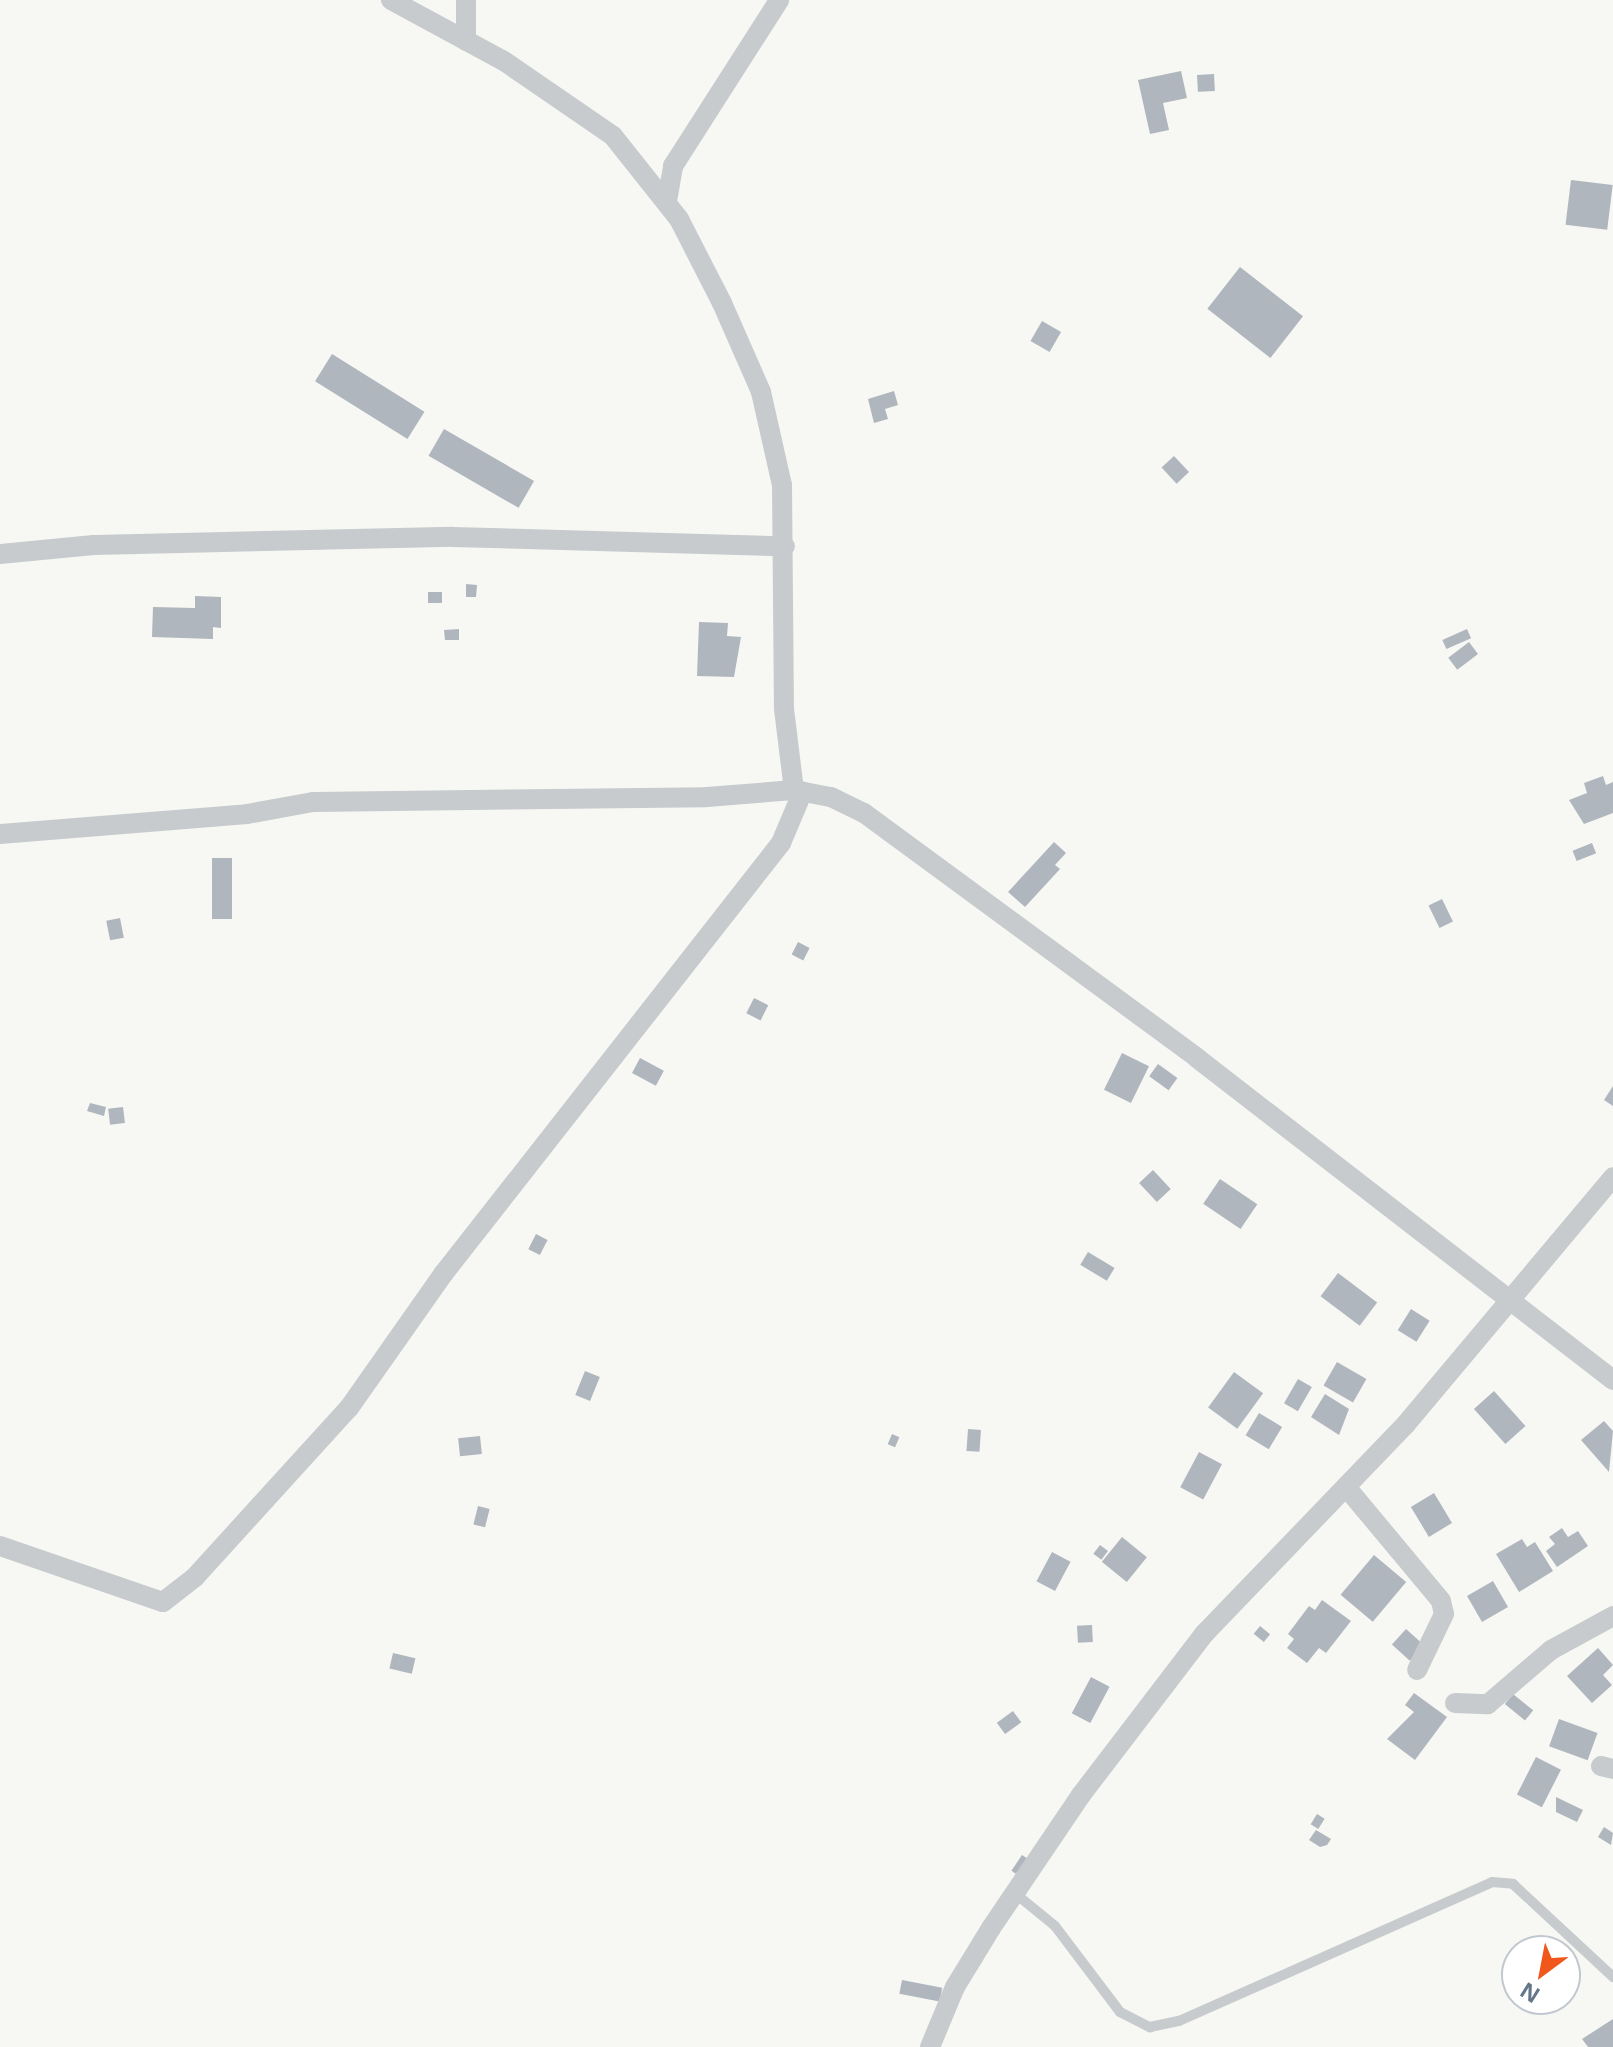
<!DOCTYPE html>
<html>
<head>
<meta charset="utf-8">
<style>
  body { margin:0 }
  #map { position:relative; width:1613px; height:2047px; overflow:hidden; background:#f7f8f4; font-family:"Open Sans",sans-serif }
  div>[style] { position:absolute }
  .building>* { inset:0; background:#afb6bd; transform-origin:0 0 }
  .service>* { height:10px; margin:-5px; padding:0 5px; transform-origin:5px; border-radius:5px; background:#c7cbce }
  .minor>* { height:20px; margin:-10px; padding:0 10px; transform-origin:10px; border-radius:10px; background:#c7cbce }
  span { translate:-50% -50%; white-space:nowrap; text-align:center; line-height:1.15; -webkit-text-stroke:8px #fff; paint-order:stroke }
  .north { position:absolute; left:1501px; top:1935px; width:80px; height:80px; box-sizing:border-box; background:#fff; border:2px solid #c1c8cf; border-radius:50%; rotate:212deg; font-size:22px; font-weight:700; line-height:32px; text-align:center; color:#647688 }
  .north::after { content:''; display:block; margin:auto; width:28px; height:36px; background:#f1561b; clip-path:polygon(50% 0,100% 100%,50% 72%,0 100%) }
</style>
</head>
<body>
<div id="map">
  <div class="building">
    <div style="clip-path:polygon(1181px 71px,1187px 98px,1163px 103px,1169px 130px,1150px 134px,1138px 80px)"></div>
    <div style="left:1214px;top:74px;width:17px;height:17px;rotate:87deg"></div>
    <div style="left:1571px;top:180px;width:42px;height:45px;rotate:7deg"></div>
    <div style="left:1240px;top:267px;width:80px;height:53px;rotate:38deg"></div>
    <div style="left:1042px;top:321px;width:22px;height:23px;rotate:30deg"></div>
    <div style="left:332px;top:354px;width:109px;height:32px;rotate:32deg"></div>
    <div style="clip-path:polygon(894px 391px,898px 405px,885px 409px,888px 419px,874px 423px,868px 399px)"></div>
    <div style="left:444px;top:429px;width:104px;height:31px;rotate:30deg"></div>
    <div style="left:1174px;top:456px;width:22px;height:17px;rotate:47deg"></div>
    <div style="clip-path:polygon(466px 584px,477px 585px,476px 597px,466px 597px)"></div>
    <div style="left:428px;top:592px;width:14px;height:11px"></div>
    <div style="clip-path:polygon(195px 596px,221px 597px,221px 628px,213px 627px,213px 639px,152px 637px,153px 607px,195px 608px)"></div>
    <div style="clip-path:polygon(699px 622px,728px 623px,727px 636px,741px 637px,734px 677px,697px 676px)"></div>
    <div style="clip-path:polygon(459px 629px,459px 640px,445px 640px,444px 630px)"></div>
    <div style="left:1467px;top:629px;width:10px;height:27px;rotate:66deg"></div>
    <div style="left:1469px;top:642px;width:15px;height:26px;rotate:53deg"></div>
    <div style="clip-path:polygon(1603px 776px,1606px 785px,1613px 782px,1613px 813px,1584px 824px,1569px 800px,1587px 793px,1584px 783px)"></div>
    <div style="clip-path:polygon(1054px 842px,1066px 853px,1055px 865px,1060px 869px,1025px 907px,1008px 892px)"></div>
    <div style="left:1592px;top:843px;width:11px;height:21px;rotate:68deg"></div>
    <div style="left:212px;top:858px;width:20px;height:61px"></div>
    <div style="left:1442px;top:899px;width:25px;height:15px;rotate:64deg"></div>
    <div style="left:120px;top:918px;width:20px;height:14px;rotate:79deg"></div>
    <div style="left:798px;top:942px;width:13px;height:14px;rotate:27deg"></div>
    <div style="left:754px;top:998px;width:16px;height:17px;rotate:27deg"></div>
    <div style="left:1122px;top:1053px;width:30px;height:41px;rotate:26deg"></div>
    <div style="left:640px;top:1058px;width:27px;height:17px;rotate:28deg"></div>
    <div style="left:1158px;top:1064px;width:24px;height:15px;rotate:36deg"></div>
    <div style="clip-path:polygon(1613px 1086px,1613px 1106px,1604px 1100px)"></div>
    <div style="clip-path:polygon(90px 1103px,106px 1107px,104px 1116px,87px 1111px)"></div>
    <div style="left:123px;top:1107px;width:16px;height:15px;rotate:83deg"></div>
    <div style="left:1153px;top:1170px;width:26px;height:19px;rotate:47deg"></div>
    <div style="left:1220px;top:1179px;width:45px;height:30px;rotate:34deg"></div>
    <div style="left:536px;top:1234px;width:13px;height:17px;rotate:27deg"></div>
    <div style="left:1088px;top:1252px;width:31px;height:15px;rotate:31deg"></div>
    <div style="left:1338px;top:1273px;width:49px;height:29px;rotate:37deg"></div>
    <div style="left:1411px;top:1309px;width:22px;height:25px;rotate:32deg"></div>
    <div style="left:1337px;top:1362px;width:34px;height:27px;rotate:30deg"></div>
    <div style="left:585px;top:1371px;width:16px;height:26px;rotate:22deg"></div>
    <div style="left:1234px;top:1372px;width:36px;height:44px;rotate:36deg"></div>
    <div style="left:1298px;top:1379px;width:16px;height:28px;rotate:30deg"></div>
    <div style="left:1494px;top:1391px;width:47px;height:27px;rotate:48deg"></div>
    <div style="clip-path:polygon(1325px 1394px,1349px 1409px,1339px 1435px,1311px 1417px)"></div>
    <div style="left:1259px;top:1413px;width:27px;height:26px;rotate:31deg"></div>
    <div style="clip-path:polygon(1604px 1421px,1613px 1431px,1609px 1472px,1581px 1440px)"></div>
    <div style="left:968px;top:1429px;width:13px;height:22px;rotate:4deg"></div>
    <div style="left:892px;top:1434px;width:8px;height:11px;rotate:23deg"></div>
    <div style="left:480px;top:1436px;width:18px;height:22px;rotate:84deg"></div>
    <div style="left:1199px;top:1452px;width:26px;height:40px;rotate:28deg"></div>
    <div style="left:1434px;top:1493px;width:35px;height:27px;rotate:59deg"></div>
    <div style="left:478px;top:1506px;width:12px;height:19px;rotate:14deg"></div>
    <div style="clip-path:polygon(1562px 1528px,1568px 1537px,1578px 1531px,1588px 1546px,1557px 1567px,1546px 1551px,1555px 1544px,1549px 1537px)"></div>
    <div style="left:1122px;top:1537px;width:32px;height:32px;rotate:39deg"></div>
    <div style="clip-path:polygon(1522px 1539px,1527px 1547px,1535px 1542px,1553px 1571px,1519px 1592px,1496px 1554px)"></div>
    <div style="left:1100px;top:1545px;width:10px;height:11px;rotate:37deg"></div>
    <div style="left:1052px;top:1552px;width:21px;height:33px;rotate:28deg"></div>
    <div style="left:1374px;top:1555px;width:42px;height:52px;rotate:40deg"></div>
    <div style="left:1493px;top:1581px;width:30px;height:30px;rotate:60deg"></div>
    <div style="clip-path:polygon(1322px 1600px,1351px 1621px,1326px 1653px,1319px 1648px,1307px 1663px,1287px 1648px,1294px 1639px,1288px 1634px,1309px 1606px,1315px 1610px)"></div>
    <div style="left:1092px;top:1625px;width:17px;height:15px;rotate:87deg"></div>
    <div style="left:1260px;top:1626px;width:13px;height:10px;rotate:39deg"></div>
    <div style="left:1406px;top:1629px;width:24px;height:21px;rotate:42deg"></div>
    <div style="clip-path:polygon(1598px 1648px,1613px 1665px,1603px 1675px,1612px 1685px,1592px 1703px,1567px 1676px)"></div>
    <div style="left:393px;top:1653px;width:23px;height:16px;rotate:13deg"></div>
    <div style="left:1091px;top:1677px;width:21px;height:41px;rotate:28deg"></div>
    <div style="clip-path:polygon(1414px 1693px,1447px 1717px,1415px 1760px,1387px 1739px,1414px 1712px,1405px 1705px)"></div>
    <div style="left:1513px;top:1694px;width:26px;height:13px;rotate:39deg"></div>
    <div style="left:1013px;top:1711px;width:14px;height:20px;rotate:54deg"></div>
    <div style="left:1559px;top:1719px;width:41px;height:29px;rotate:20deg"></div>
    <div style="left:1536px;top:1757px;width:28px;height:42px;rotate:27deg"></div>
    <div style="clip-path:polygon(1556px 1797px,1583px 1810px,1577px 1822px,1556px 1812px)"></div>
    <div style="left:1317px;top:1814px;width:9px;height:12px;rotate:32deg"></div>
    <div style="clip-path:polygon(1604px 1827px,1613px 1833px,1611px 1845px,1598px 1837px)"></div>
    <div style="clip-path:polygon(1316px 1830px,1331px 1839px,1327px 1845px,1320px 1847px,1309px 1840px)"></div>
    <div style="left:1022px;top:1855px;width:14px;height:19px;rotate:34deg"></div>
    <div style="left:902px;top:1980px;width:41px;height:14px;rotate:11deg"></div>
    <div style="clip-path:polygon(1613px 2019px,1613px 2047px,1588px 2047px,1582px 2039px)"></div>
  </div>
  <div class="service">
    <div style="left:1016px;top:1894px;width:50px;rotate:39.4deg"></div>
    <div style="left:1055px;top:1926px;width:108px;rotate:52.9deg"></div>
    <div style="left:1120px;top:2012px;width:34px;rotate:27deg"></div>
    <div style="left:1150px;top:2027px;width:30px;rotate:-12deg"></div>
    <div style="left:1179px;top:2021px;width:342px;rotate:-23.9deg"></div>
    <div style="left:1492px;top:1882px;width:21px;rotate:5deg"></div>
    <div style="left:1513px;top:1884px;width:137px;rotate:42.9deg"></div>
  </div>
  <div class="minor">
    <div style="left:391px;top:0;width:128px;rotate:28.4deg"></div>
    <div style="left:504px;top:61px;width:132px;rotate:34.5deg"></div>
    <div style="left:613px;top:136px;width:106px;rotate:51.5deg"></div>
    <div style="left:679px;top:219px;width:94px;rotate:62.9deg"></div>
    <div style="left:722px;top:303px;width:97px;rotate:66.3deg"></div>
    <div style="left:761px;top:392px;width:95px;rotate:77.3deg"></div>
    <div style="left:782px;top:485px;width:224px;rotate:89.5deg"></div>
    <div style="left:784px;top:709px;width:82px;rotate:83deg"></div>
    <div style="left:794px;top:790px;width:38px;rotate:11deg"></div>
    <div style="left:831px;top:797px;width:37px;rotate:26deg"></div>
    <div style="left:864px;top:813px;width:413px;rotate:36.3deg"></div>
    <div style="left:1197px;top:1058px;width:526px;rotate:37.74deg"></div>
    <div style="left:466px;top:41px;width:41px;rotate:-90deg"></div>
    <div style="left:667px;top:201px;width:36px;rotate:-80deg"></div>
    <div style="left:673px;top:166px;width:197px;rotate:-57.4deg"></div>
    <div style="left:0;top:554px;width:94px;rotate:-5.5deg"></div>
    <div style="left:94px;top:545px;width:359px;rotate:-1.3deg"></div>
    <div style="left:453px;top:537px;width:332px;rotate:1.6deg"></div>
    <div style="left:0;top:834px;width:248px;rotate:-4.6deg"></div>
    <div style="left:247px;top:814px;width:67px;rotate:-10.3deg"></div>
    <div style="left:313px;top:802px;width:394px;rotate:-0.7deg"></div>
    <div style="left:707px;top:797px;width:87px;rotate:-4.6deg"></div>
    <div style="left:1347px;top:1488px;width:147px;rotate:50.2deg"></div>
    <div style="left:1441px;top:1601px;width:13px;rotate:77deg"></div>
    <div style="left:1444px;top:1614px;width:62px;rotate:115.7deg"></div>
    <div style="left:0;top:1546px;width:172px;rotate:19deg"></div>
    <div style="left:163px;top:1602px;width:41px;rotate:-38deg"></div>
    <div style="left:195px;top:1577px;width:229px;rotate:-47.7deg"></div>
    <div style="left:349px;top:1408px;width:165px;rotate:-54.9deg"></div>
    <div style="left:444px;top:1273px;width:546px;rotate:-51.91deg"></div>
    <div style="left:781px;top:843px;width:56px;rotate:-67.1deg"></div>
    <div style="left:1455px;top:1703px;width:33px;rotate:2deg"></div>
    <div style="left:1488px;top:1704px;width:83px;rotate:-40.6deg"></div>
    <div style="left:1551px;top:1650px;width:71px;rotate:-28.7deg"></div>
    <div style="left:1601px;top:1766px;width:12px;rotate:14deg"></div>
    <div style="left:930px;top:2047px;width:65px;rotate:-67.4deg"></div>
    <div style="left:955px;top:1987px;width:69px;rotate:-58.6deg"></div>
    <div style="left:991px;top:1928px;width:161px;rotate:-55.9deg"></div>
    <div style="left:1081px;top:1795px;width:204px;rotate:-52.6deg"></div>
    <div style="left:1205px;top:1633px;width:290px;rotate:-46.1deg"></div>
    <div style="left:1406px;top:1424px;width:322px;rotate:-50deg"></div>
  </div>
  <div class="north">N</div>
</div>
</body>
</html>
